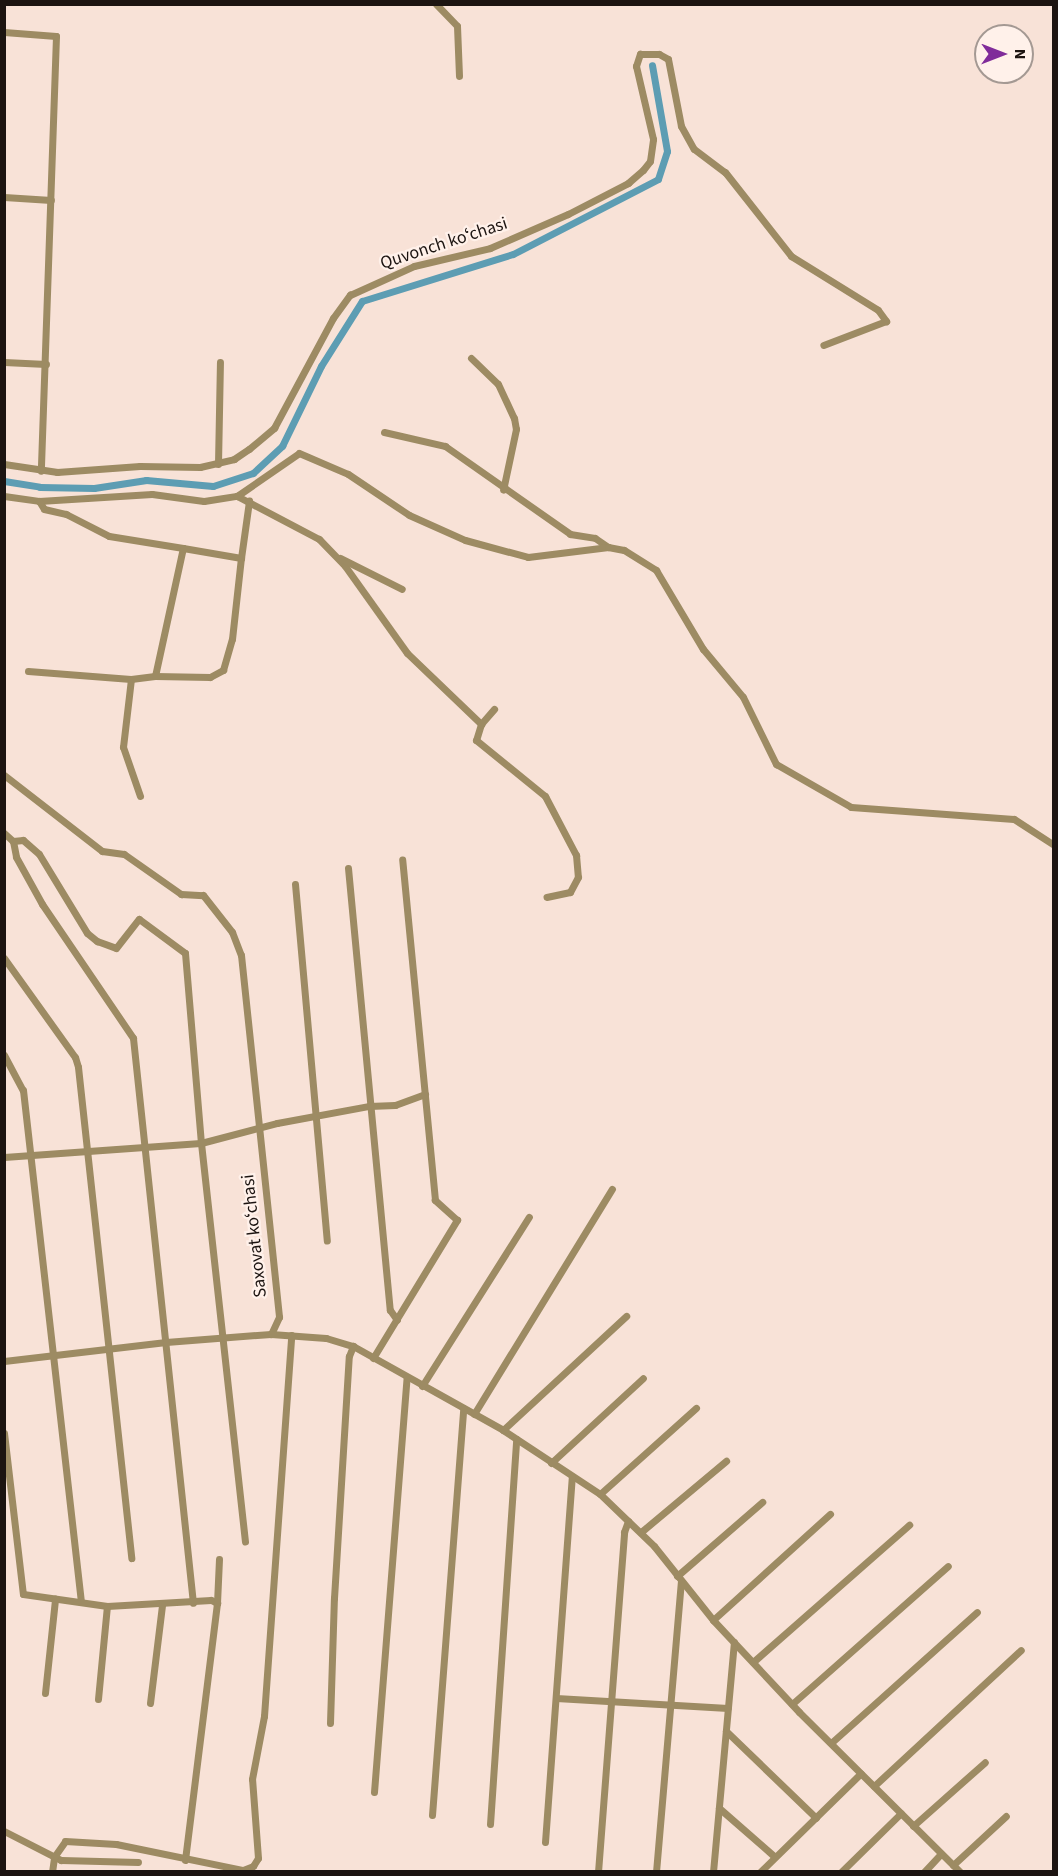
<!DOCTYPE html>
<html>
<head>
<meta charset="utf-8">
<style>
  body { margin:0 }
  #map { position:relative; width:1058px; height:1876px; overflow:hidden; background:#f8e2d7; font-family:"Source Sans 3",sans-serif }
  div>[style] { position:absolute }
  .canal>* { height:7px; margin:-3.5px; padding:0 3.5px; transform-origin:3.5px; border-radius:3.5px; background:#5d9db3 }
  .minor>* { height:7px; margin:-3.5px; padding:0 3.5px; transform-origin:3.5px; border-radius:3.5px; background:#9d8b63 }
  span { translate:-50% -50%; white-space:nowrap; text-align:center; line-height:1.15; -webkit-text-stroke:4.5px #fff1ea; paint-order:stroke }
  .street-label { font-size:18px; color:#1c1411 }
  .frame { position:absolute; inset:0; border:6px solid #1c1411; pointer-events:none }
  .north { position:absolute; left:974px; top:24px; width:60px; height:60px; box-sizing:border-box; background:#fff1ea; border:2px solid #a49993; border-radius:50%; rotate:90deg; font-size:16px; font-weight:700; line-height:24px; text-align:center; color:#1c1411 }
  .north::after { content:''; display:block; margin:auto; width:21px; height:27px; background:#802c9a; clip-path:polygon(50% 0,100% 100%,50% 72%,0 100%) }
</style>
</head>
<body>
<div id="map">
  <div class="canal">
    <div style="left:4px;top:481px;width:36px;rotate:9deg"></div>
    <div style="left:40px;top:487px;width:54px;rotate:1.1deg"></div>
    <div style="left:94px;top:488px;width:53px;rotate:-8.7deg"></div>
    <div style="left:146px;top:480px;width:67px;rotate:5.1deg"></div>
    <div style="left:213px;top:486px;width:42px;rotate:-18deg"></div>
    <div style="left:253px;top:473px;width:40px;rotate:-43deg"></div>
    <div style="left:282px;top:446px;width:89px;rotate:-64deg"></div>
    <div style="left:321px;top:366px;width:77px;rotate:-57.8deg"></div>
    <div style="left:362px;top:301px;width:158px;rotate:-17.3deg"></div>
    <div style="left:513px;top:254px;width:163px;rotate:-27.3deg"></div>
    <div style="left:658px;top:179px;width:29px;rotate:-72deg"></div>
    <div style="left:667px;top:151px;width:87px;rotate:-99.9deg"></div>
  </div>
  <div class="minor">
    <div style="left:436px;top:4px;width:30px;rotate:46deg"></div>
    <div style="left:457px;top:26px;width:50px;rotate:87.7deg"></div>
    <div style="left:4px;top:32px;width:52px;rotate:4.4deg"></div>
    <div style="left:56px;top:36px;width:435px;rotate:92deg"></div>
    <div style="left:4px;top:197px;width:47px;rotate:3.7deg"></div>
    <div style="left:471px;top:358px;width:37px;rotate:44deg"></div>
    <div style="left:498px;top:384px;width:38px;rotate:65deg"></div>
    <div style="left:514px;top:418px;width:11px;rotate:80deg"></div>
    <div style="left:516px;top:429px;width:62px;rotate:102deg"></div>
    <div style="left:4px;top:362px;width:42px;rotate:2.7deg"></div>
    <div style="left:384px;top:432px;width:63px;rotate:12.9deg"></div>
    <div style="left:445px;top:446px;width:153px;rotate:35.1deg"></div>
    <div style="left:570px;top:534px;width:25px;rotate:9deg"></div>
    <div style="left:595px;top:538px;width:16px;rotate:35deg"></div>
    <div style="left:4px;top:464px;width:54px;rotate:8.6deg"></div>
    <div style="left:57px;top:472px;width:83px;rotate:-4.1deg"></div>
    <div style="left:140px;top:466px;width:60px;rotate:1deg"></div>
    <div style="left:200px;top:467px;width:35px;rotate:-13deg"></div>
    <div style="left:234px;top:459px;width:18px;rotate:-34deg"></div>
    <div style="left:249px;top:449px;width:33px;rotate:-40deg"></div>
    <div style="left:274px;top:428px;width:125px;rotate:-61.8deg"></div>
    <div style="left:333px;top:318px;width:29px;rotate:-54deg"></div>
    <div style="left:350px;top:295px;width:70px;rotate:-24.4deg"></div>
    <div style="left:414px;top:266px;width:78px;rotate:-13.3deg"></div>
    <div style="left:490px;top:248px;width:85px;rotate:-23.6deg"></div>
    <div style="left:568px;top:214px;width:68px;rotate:-27.3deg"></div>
    <div style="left:628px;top:183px;width:20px;rotate:-41deg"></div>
    <div style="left:643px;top:170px;width:11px;rotate:-52deg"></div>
    <div style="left:650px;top:161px;width:22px;rotate:-82deg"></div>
    <div style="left:653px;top:139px;width:75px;rotate:-103.1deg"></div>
    <div style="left:636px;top:66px;width:13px;rotate:-72deg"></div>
    <div style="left:640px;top:54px;width:19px"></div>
    <div style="left:659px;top:54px;width:10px;rotate:29deg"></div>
    <div style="left:668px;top:59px;width:68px;rotate:79deg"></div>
    <div style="left:681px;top:126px;width:26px;rotate:61deg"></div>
    <div style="left:694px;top:149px;width:39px;rotate:37deg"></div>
    <div style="left:725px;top:172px;width:107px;rotate:51.8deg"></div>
    <div style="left:791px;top:256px;width:102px;rotate:31.8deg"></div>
    <div style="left:878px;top:310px;width:14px;rotate:54deg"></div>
    <div style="left:886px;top:321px;width:67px;rotate:159.1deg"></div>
    <div style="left:218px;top:464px;width:102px;rotate:-88.9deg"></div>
    <div style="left:4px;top:496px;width:35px;rotate:8deg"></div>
    <div style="left:39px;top:501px;width:113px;rotate:-3.5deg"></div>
    <div style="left:152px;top:494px;width:52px;rotate:7.7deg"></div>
    <div style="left:204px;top:501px;width:33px;rotate:-9deg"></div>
    <div style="left:237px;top:496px;width:93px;rotate:27.7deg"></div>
    <div style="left:319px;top:539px;width:37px;rotate:46deg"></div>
    <div style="left:345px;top:566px;width:107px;rotate:54.5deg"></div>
    <div style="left:407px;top:653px;width:103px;rotate:43.8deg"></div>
    <div style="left:481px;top:724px;width:17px;rotate:107deg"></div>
    <div style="left:476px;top:740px;width:89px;rotate:39.1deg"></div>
    <div style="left:545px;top:796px;width:67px;rotate:62.3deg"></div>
    <div style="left:576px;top:855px;width:22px;rotate:85deg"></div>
    <div style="left:578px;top:877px;width:17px;rotate:118deg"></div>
    <div style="left:570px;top:892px;width:24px;rotate:168deg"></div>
    <div style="left:237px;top:496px;width:75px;rotate:-34.7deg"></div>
    <div style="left:299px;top:453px;width:53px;rotate:23.2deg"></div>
    <div style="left:348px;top:474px;width:73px;rotate:33.9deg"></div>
    <div style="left:409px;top:515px;width:61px;rotate:24.1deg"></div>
    <div style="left:465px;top:540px;width:65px;rotate:15.1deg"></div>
    <div style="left:528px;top:557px;width:81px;rotate:-7.1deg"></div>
    <div style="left:608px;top:547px;width:16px;rotate:11deg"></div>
    <div style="left:624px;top:550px;width:38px;rotate:32deg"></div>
    <div style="left:656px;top:570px;width:92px;rotate:59.3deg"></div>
    <div style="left:703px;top:649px;width:62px;rotate:50.2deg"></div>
    <div style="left:743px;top:697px;width:75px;rotate:63.8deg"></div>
    <div style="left:776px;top:764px;width:86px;rotate:29.8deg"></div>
    <div style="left:851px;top:807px;width:163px;rotate:4.2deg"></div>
    <div style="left:1014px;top:819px;width:48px;rotate:33deg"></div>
    <div style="left:39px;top:501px;width:9px;rotate:58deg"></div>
    <div style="left:44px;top:509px;width:23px;rotate:13deg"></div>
    <div style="left:66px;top:514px;width:48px;rotate:27.1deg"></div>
    <div style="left:109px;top:536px;width:75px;rotate:9.2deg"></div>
    <div style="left:340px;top:558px;width:69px;rotate:26.6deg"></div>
    <div style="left:28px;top:671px;width:103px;rotate:4.4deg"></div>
    <div style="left:155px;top:676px;width:55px;rotate:1deg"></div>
    <div style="left:210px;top:677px;width:15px;rotate:-28deg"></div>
    <div style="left:223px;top:670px;width:32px;rotate:-74deg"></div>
    <div style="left:232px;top:639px;width:81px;rotate:-83.7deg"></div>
    <div style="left:481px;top:724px;width:20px;rotate:-49deg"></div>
    <div style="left:4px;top:775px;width:124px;rotate:37.8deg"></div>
    <div style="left:102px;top:851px;width:22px;rotate:8deg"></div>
    <div style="left:124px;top:854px;width:70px;rotate:35.1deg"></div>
    <div style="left:181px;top:894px;width:22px;rotate:3deg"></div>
    <div style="left:203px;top:895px;width:47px;rotate:51.9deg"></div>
    <div style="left:232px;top:932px;width:25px;rotate:69deg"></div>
    <div style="left:241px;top:955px;width:364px;rotate:84deg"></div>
    <div style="left:279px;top:1317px;width:19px;rotate:115deg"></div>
    <div style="left:140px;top:796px;width:52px;rotate:-109.1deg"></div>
    <div style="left:123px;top:747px;width:68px;rotate:-83.3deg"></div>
    <div style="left:131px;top:679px;width:24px;rotate:-7deg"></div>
    <div style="left:155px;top:676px;width:131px;rotate:-77.7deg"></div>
    <div style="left:183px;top:548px;width:59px;rotate:9.8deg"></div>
    <div style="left:241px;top:558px;width:58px;rotate:-82deg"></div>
    <div style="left:4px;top:833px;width:12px;rotate:42deg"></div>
    <div style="left:13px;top:841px;width:16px;rotate:79deg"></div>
    <div style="left:16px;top:857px;width:54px;rotate:61deg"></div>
    <div style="left:42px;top:904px;width:162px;rotate:55.8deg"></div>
    <div style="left:133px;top:1038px;width:568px;rotate:83.94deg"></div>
    <div style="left:13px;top:841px;width:10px;rotate:-6deg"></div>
    <div style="left:23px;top:840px;width:21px;rotate:41deg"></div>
    <div style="left:39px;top:854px;width:92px;rotate:58.7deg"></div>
    <div style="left:87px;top:933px;width:13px;rotate:39deg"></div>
    <div style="left:97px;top:941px;width:20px;rotate:20deg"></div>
    <div style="left:116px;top:948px;width:37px;rotate:-52deg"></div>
    <div style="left:139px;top:919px;width:57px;rotate:36.5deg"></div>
    <div style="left:185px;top:953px;width:191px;rotate:85.2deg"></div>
    <div style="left:201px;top:1143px;width:401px;rotate:83.7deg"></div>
    <div style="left:348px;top:868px;width:444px;rotate:84.6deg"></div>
    <div style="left:390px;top:1310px;width:12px;rotate:55deg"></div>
    <div style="left:295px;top:884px;width:358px;rotate:84.9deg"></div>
    <div style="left:4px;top:958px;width:122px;rotate:54.4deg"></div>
    <div style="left:75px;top:1057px;width:10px;rotate:73deg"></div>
    <div style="left:78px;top:1067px;width:494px;rotate:83.8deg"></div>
    <div style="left:4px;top:1055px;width:40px;rotate:62deg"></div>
    <div style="left:23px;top:1090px;width:515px;rotate:83.54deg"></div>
    <div style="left:4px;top:1157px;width:197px;rotate:-4.1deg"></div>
    <div style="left:201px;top:1143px;width:79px;rotate:-14.7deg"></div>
    <div style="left:277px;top:1123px;width:94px;rotate:-10.5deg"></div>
    <div style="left:369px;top:1106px;width:26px;rotate:-2deg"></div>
    <div style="left:395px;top:1105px;width:32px;rotate:-20deg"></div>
    <div style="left:373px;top:1358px;width:162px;rotate:-58.7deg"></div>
    <div style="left:457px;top:1220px;width:30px;rotate:-138deg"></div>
    <div style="left:435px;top:1200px;width:342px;rotate:-95.5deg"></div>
    <div style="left:4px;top:1361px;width:163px;rotate:-6.7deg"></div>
    <div style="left:166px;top:1342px;width:105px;rotate:-4.4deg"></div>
    <div style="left:271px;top:1334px;width:55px;rotate:4.2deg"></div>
    <div style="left:326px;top:1338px;width:28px;rotate:17deg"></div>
    <div style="left:353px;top:1346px;width:172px;rotate:29.2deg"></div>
    <div style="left:503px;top:1430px;width:116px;rotate:33.4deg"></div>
    <div style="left:600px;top:1494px;width:75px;rotate:43.9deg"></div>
    <div style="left:654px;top:1546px;width:95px;rotate:51.4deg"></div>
    <div style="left:713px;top:1620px;width:126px;rotate:46.9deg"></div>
    <div style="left:799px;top:1712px;width:227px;rotate:44.8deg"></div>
    <div style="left:422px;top:1386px;width:200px;rotate:-57.7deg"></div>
    <div style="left:474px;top:1414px;width:264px;rotate:-58.5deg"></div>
    <div style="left:503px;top:1430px;width:168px;rotate:-42.8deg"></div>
    <div style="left:4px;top:1433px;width:162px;rotate:83.3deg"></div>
    <div style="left:23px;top:1594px;width:85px;rotate:8.1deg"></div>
    <div style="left:107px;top:1606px;width:104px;rotate:-3.3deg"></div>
    <div style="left:211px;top:1600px;width:7px;rotate:27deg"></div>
    <div style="left:217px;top:1603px;width:259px;rotate:97.1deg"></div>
    <div style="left:551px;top:1463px;width:125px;rotate:-42.7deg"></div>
    <div style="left:600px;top:1494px;width:129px;rotate:-41.9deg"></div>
    <div style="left:641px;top:1532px;width:111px;rotate:-39.9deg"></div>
    <div style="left:677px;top:1576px;width:113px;rotate:-41deg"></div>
    <div style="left:217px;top:1603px;width:44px;rotate:-87.4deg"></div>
    <div style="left:713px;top:1620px;width:158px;rotate:-42.2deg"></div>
    <div style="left:753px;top:1662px;width:208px;rotate:-41.3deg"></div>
    <div style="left:45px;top:1693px;width:95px;rotate:-83.9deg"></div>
    <div style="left:556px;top:1698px;width:172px;rotate:3.3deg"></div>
    <div style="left:98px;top:1699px;width:93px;rotate:-84.5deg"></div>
    <div style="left:150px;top:1703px;width:99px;rotate:-83deg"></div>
    <div style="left:792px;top:1704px;width:208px;rotate:-41.5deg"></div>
    <div style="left:330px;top:1723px;width:125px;rotate:-88.2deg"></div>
    <div style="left:334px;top:1598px;width:242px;rotate:-86.5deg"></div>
    <div style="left:349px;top:1356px;width:11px;rotate:-68deg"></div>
    <div style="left:726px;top:1731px;width:125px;rotate:44deg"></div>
    <div style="left:831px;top:1743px;width:196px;rotate:-41.9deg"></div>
    <div style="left:874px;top:1786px;width:200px;rotate:-42.8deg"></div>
    <div style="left:374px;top:1792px;width:416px;rotate:-85.5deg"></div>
    <div style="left:719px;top:1808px;width:74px;rotate:41.2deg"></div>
    <div style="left:432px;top:1815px;width:408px;rotate:-85.6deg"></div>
    <div style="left:490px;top:1824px;width:386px;rotate:-86.1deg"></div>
    <div style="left:913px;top:1826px;width:96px;rotate:-41.6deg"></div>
    <div style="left:4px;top:1831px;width:64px;rotate:27deg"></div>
    <div style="left:61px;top:1860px;width:77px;rotate:1.5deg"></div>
    <div style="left:545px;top:1842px;width:366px;rotate:-85.8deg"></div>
    <div style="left:953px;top:1865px;width:72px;rotate:-42.8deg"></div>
    <div style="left:52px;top:1872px;width:15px;rotate:-82deg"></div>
    <div style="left:54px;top:1857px;width:19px;rotate:-55deg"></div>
    <div style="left:65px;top:1841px;width:51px;rotate:3.4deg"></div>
    <div style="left:116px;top:1844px;width:130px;rotate:11.6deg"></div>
    <div style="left:243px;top:1870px;width:11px;rotate:-22deg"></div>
    <div style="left:253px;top:1866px;width:9px;rotate:-58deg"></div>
    <div style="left:258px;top:1858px;width:79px;rotate:-94.3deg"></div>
    <div style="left:252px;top:1779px;width:64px;rotate:-79.2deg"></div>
    <div style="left:264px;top:1716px;width:382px;rotate:-85.9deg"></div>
    <div style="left:598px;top:1872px;width:341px;rotate:-85.6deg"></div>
    <div style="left:624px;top:1532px;width:12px;rotate:-70deg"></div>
    <div style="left:656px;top:1872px;width:291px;rotate:-85.1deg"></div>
    <div style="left:713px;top:1872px;width:231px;rotate:-84.8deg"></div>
    <div style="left:760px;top:1872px;width:141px;rotate:-44.4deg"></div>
    <div style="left:841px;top:1872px;width:84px;rotate:-44.5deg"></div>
    <div style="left:924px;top:1872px;width:25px;rotate:-47deg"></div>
  </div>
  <div class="street-label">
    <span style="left:444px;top:244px;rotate:-18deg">Quvonch koʻchasi</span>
    <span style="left:255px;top:1236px;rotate:-96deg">Saxovat koʻchasi</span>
  </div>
  <div class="frame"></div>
  <div class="north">N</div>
</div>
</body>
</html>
